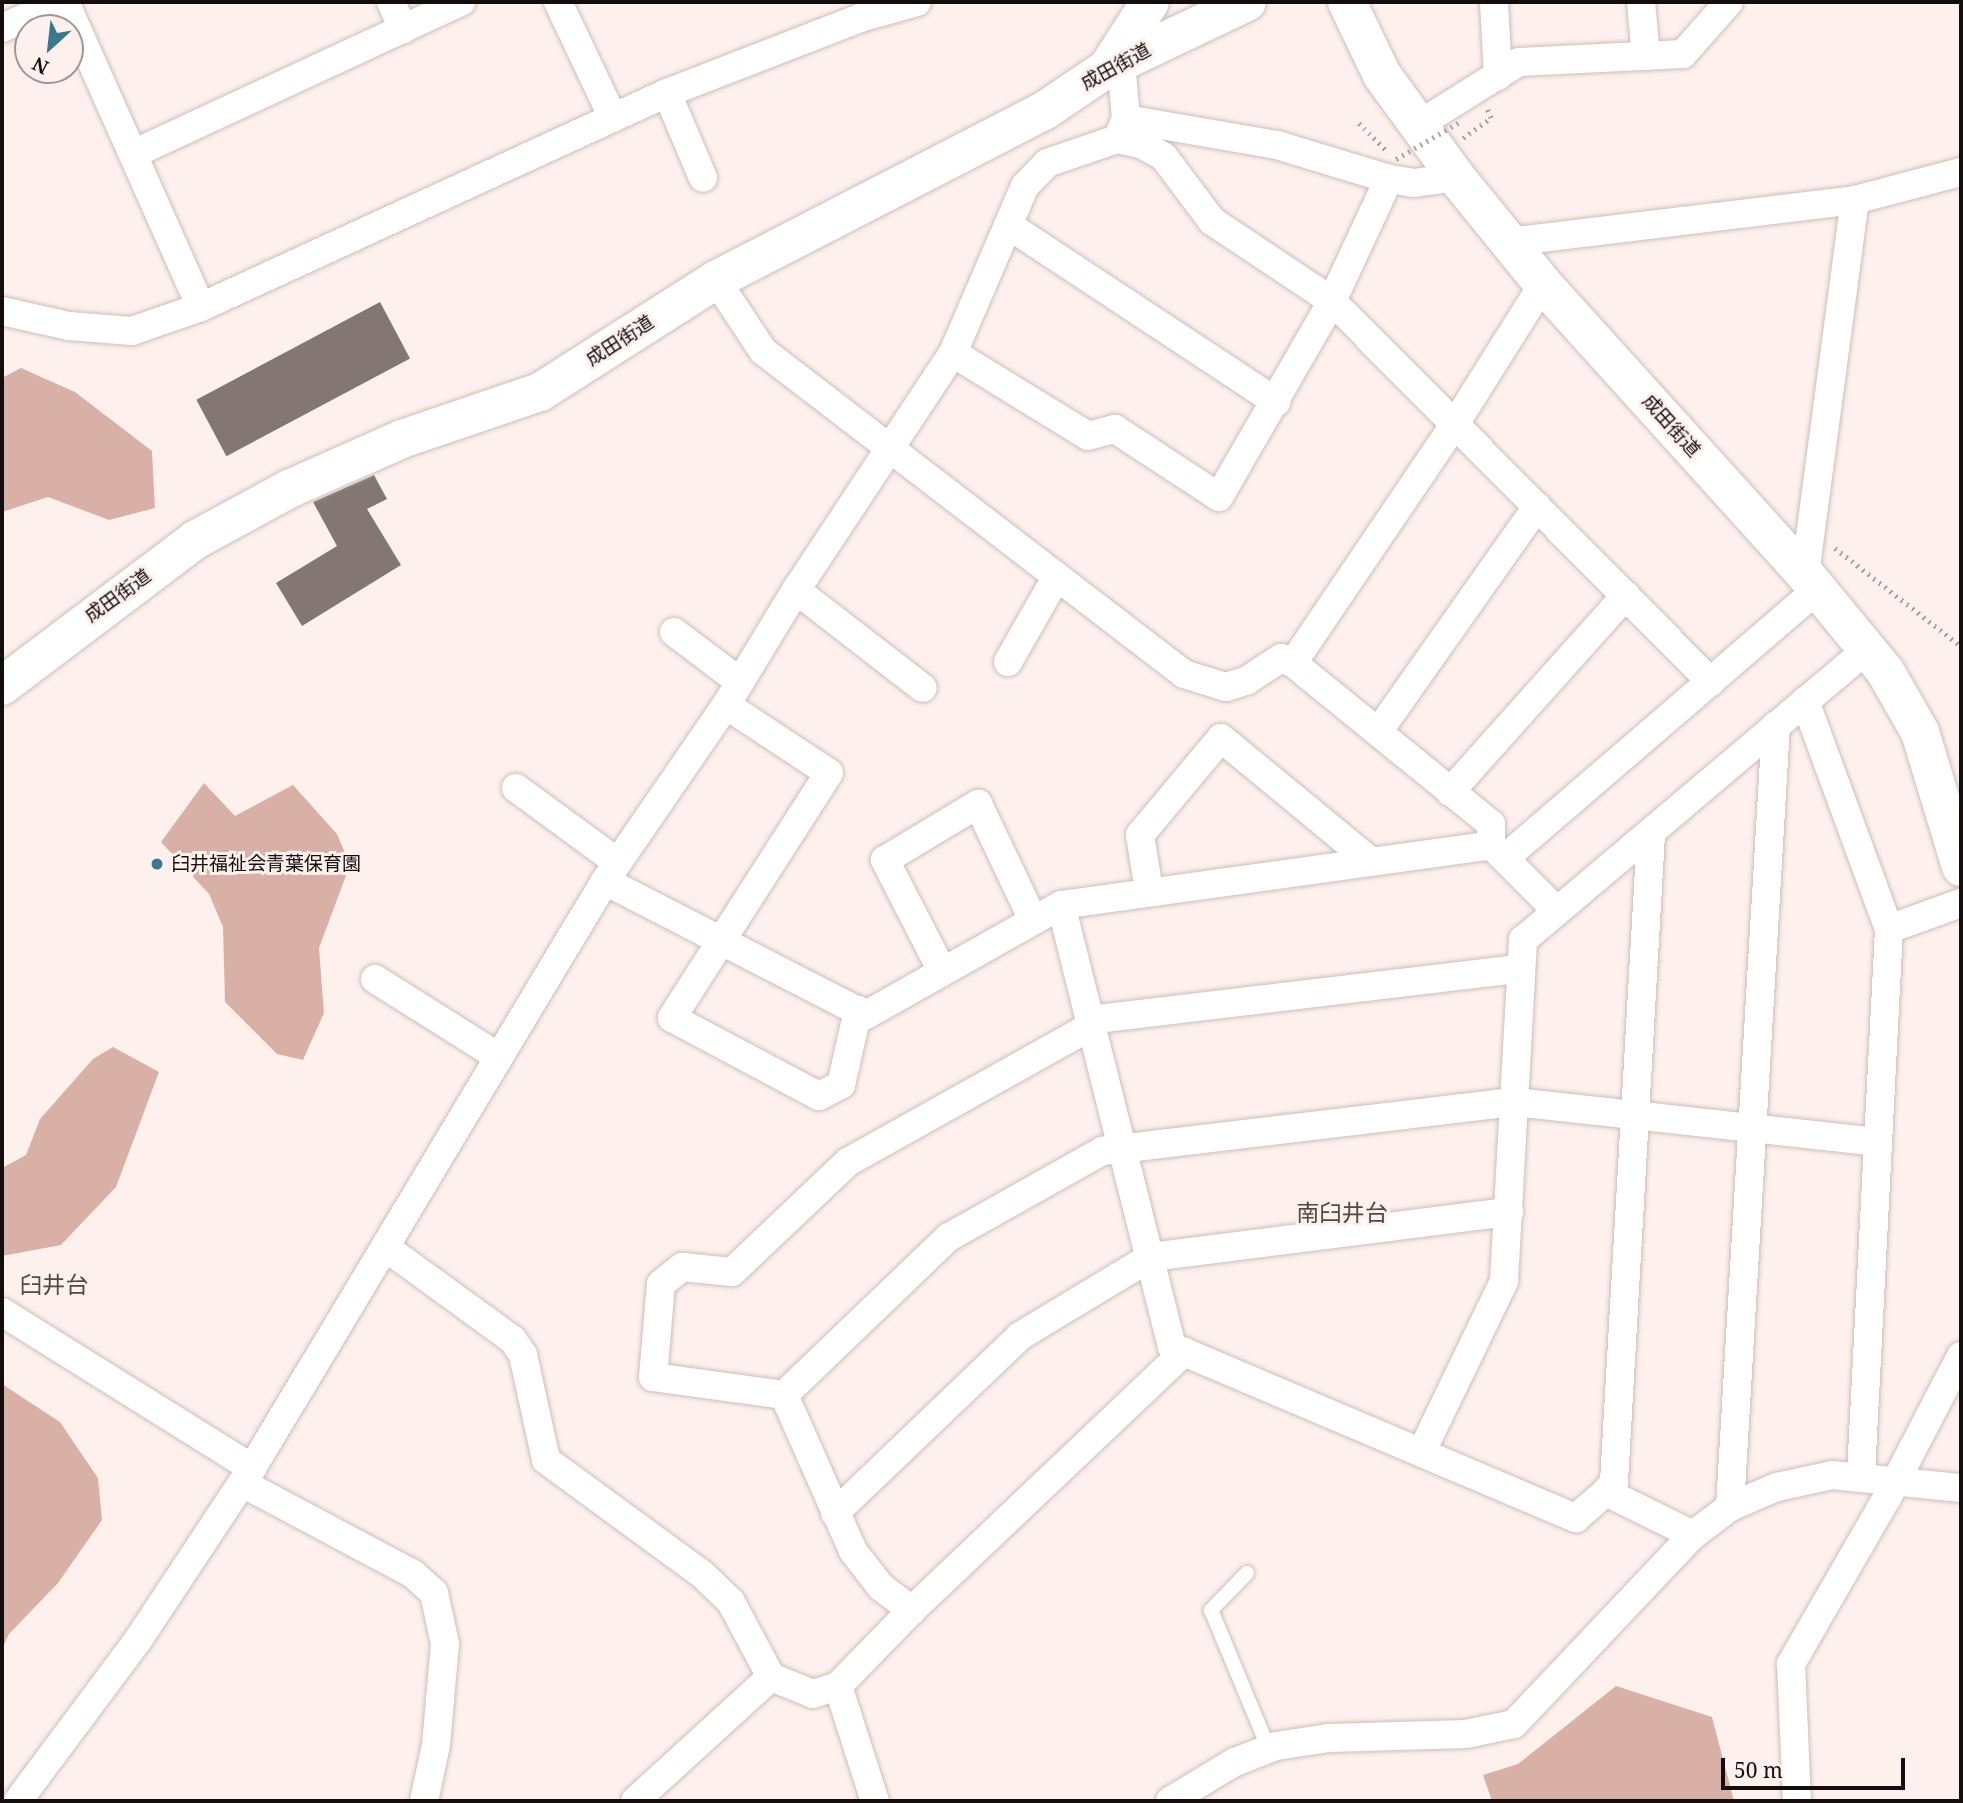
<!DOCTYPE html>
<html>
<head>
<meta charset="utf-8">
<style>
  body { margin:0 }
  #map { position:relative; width:1963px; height:1803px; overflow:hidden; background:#fef1ed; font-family:"Noto Serif","Noto Sans JP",serif }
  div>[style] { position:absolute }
  .forest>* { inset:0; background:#d9b0a5 }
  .building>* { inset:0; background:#847672; transform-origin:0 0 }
  .path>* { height:4.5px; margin-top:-2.25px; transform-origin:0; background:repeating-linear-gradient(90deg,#aca29f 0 2px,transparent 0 7px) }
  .roads { filter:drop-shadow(0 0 2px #cebeba) drop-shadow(0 0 2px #cebeba) }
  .service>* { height:14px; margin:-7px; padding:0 7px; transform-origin:7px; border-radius:7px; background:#fff }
  .minor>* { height:28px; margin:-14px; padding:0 14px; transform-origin:14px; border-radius:14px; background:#fff }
  .trunk>* { height:38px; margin:-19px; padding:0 19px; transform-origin:19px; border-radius:19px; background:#fff }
  .path-bridge>* { height:4.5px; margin-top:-2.25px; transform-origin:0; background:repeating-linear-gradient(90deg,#aca29f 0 2px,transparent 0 7px) }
  .dots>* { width:19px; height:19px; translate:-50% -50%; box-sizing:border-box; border:4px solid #fef1ed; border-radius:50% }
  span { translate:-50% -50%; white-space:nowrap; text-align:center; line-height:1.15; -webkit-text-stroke:6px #fef1ed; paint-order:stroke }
  .street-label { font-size:19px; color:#130e0d }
  .poi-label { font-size:19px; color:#130e0d }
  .left { translate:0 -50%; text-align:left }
  .quarter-label { font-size:23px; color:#554744 }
  .frame { position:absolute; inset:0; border:4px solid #130e0d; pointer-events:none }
  .north { position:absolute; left:14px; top:14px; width:70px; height:70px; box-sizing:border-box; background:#fef1ed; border:2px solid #a09693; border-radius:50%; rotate:207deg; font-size:19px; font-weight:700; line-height:28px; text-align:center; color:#130e0d }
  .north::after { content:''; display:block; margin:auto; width:24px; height:32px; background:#3a788e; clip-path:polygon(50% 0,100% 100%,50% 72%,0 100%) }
  .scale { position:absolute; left:1721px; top:1758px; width:184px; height:32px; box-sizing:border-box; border:4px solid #130e0d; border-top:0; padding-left:9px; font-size:21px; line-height:24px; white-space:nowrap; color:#130e0d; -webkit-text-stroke:5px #fef1ed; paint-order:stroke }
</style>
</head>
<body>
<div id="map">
  <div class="forest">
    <div style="clip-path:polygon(21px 368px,75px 392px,152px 451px,155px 508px,109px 520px,48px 497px,2px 512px,2px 378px)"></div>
    <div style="clip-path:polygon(204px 783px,235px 816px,293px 785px,337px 834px,350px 865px,319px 948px,324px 1013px,303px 1060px,277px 1054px,225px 1002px,223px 927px,209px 894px,161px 842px)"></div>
    <div style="clip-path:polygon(113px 1047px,159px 1072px,116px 1187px,61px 1245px,2px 1256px,2px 1168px,26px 1155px,40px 1119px,93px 1059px)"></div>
    <div style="clip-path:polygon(2px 1384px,60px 1422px,98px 1478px,102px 1520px,58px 1583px,9px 1634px,2px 1649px)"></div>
    <div style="clip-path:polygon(1616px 1686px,1712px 1717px,1734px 1801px,1492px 1801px,1483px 1775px,1518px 1764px)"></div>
  </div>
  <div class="building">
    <div style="left:380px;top:302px;width:64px;height:208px;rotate:62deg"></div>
    <div style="clip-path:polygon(374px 475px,387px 499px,367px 509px,401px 565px,302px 626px,276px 583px,337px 546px,313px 502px)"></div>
  </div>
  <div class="path">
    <div style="left:1359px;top:123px;width:40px;rotate:45deg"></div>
    <div style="left:1463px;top:138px;width:34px;rotate:-36deg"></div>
    <div style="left:1491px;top:118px;width:10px;rotate:-114deg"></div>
    <div style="left:1835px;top:548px;width:160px;rotate:37.9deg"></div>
  </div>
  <div class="roads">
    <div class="service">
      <div style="left:1247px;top:1573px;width:52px;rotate:134.2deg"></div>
      <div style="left:1211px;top:1610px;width:151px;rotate:67.4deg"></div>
    </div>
    <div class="minor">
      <div style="left:65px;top:2px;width:334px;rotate:66deg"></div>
      <div style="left:391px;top:2px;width:30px;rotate:66deg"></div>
      <div style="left:558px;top:2px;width:128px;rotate:64.6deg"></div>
      <div style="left:1494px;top:2px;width:74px;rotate:86.9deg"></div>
      <div style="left:1641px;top:2px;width:54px;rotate:84.7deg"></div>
      <div style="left:2px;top:28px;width:64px;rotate:-24.1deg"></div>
      <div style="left:667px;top:93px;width:92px;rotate:67deg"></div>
      <div style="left:1126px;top:119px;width:153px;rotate:9.8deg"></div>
      <div style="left:1277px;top:145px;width:117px;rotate:16.9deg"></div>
      <div style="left:1389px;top:179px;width:25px;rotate:9deg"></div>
      <div style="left:1414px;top:183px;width:42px;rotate:-8.1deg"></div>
      <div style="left:1418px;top:125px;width:119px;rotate:-32deg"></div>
      <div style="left:1519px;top:62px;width:164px;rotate:-2.8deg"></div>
      <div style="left:1683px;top:54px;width:69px;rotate:-48.5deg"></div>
      <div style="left:1118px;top:137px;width:20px;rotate:-66deg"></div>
      <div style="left:1126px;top:119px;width:57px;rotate:-95deg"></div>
      <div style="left:133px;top:154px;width:362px;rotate:-24.9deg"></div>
      <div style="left:1011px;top:227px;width:318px;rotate:33.4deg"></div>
      <div style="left:1509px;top:242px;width:349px;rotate:-6.9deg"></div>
      <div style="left:1855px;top:200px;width:110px;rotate:-14.8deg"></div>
      <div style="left:716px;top:280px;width:85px;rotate:56.5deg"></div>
      <div style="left:763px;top:351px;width:531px;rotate:37.5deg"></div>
      <div style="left:1184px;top:674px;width:44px;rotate:17.2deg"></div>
      <div style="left:1226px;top:687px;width:21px;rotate:-17deg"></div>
      <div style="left:1246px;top:681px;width:42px;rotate:-33.3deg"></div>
      <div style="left:1281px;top:658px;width:13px;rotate:23deg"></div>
      <div style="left:2px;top:311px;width:69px;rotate:12.6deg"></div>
      <div style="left:69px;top:326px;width:63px;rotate:4.5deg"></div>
      <div style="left:132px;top:331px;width:73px;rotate:-19.2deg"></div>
      <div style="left:201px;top:307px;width:513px;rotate:-24.67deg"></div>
      <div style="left:667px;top:93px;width:207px;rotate:-21.2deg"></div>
      <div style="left:860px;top:18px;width:59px;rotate:-15.7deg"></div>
      <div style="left:953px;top:353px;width:158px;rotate:31.6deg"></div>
      <div style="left:1088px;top:436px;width:28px;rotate:-15deg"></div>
      <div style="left:1115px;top:429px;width:124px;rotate:33.2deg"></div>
      <div style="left:1219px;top:497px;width:226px;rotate:-60deg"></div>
      <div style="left:1332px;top:301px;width:135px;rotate:-65deg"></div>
      <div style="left:1805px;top:574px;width:377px;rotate:-82.4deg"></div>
      <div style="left:796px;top:590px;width:160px;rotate:37.7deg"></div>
      <div style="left:674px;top:632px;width:83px;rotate:37.1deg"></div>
      <div style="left:1008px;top:662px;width:97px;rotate:-60.3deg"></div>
      <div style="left:1805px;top:701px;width:243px;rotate:69.8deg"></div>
      <div style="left:1889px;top:929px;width:547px;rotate:92.94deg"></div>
      <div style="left:726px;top:705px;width:123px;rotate:33.4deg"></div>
      <div style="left:829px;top:773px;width:291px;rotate:122.7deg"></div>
      <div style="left:672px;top:1018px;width:166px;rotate:28deg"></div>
      <div style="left:819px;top:1096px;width:25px;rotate:-27deg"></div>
      <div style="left:841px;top:1085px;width:77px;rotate:-77.2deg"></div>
      <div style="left:1378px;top:732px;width:276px;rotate:-54.8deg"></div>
      <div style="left:516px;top:788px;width:125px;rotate:36.2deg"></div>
      <div style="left:1450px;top:792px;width:264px;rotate:-48.2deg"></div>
      <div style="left:1491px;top:845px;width:21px;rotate:-90deg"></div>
      <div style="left:1491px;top:824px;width:255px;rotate:-140.9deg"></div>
      <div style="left:1293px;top:663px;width:289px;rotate:-55.9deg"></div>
      <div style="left:1455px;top:424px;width:165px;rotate:-57.8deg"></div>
      <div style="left:1505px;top:858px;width:413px;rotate:-40.7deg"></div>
      <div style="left:605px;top:881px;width:293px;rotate:27.2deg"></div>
      <div style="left:866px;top:1015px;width:224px;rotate:-29.4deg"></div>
      <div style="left:1061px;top:905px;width:434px;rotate:-7.9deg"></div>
      <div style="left:1491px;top:845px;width:93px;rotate:45deg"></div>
      <div style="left:1149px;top:891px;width:57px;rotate:-99.1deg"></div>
      <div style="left:1140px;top:835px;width:126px;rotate:-50.1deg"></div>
      <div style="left:1221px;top:738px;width:192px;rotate:39.5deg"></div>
      <div style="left:1061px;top:905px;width:456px;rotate:75.9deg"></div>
      <div style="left:1172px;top:1347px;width:13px;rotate:23deg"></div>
      <div style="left:1889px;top:929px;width:77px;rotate:-19.9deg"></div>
      <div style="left:941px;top:969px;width:123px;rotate:-117.2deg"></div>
      <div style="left:885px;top:860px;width:109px;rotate:-31.1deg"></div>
      <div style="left:978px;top:804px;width:128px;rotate:64.6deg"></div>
      <div style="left:375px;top:979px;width:146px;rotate:32.2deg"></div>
      <div style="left:1089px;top:1020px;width:433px;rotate:-6.8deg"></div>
      <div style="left:385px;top:1247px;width:158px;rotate:36deg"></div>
      <div style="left:513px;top:1340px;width:18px;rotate:56deg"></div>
      <div style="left:523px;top:1355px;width:107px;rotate:77.6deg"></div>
      <div style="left:546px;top:1460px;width:193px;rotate:36.2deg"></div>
      <div style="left:702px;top:1574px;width:40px;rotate:44deg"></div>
      <div style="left:731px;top:1602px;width:85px;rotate:61.9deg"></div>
      <div style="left:771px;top:1677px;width:45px;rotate:22deg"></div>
      <div style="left:813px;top:1694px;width:26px;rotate:-18deg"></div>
      <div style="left:838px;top:1686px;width:106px;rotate:-45.8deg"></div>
      <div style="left:912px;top:1610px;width:375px;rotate:-43.5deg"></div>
      <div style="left:1184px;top:1352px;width:426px;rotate:23deg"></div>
      <div style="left:1576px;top:1518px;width:40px;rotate:-41deg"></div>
      <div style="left:1606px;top:1492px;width:97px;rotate:26.3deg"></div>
      <div style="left:2px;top:1312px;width:295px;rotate:32deg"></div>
      <div style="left:784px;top:1395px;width:228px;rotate:-43.8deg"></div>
      <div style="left:949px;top:1237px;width:176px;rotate:-29.3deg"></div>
      <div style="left:1102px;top:1151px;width:416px;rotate:-6.8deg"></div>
      <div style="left:1515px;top:1102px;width:364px;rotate:6.3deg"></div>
      <div style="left:784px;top:1395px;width:132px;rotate:-172.2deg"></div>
      <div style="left:653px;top:1377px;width:93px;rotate:-85.1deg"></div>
      <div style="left:661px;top:1284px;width:27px;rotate:-39deg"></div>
      <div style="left:682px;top:1267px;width:50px;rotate:5.7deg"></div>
      <div style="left:732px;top:1272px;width:160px;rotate:-43.5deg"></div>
      <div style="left:848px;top:1162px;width:277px;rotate:-29.2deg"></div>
      <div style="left:784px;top:1395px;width:171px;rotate:66.1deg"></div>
      <div style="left:853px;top:1551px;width:46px;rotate:52.1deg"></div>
      <div style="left:881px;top:1587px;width:39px;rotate:37deg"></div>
      <div style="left:1422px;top:1451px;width:189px;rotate:-64.2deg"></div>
      <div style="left:1504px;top:1281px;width:342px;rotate:-86.8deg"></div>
      <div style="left:1523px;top:940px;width:453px;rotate:-40.2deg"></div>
      <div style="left:242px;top:1483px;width:194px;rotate:28deg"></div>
      <div style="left:413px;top:1574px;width:28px;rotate:42deg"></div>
      <div style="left:434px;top:1593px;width:52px;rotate:77.8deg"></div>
      <div style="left:445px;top:1644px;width:101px;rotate:95.1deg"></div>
      <div style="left:436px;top:1745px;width:57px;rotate:102.1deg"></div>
      <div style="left:1606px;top:1492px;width:13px;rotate:-51deg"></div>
      <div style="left:1614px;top:1482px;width:649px;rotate:-86.73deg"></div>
      <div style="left:1730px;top:1507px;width:783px;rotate:-86.63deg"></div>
      <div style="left:835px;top:1513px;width:256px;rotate:-43.7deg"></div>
      <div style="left:1020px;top:1336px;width:153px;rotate:-31.1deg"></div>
      <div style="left:1151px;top:1257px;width:361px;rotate:-7.2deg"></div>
      <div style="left:838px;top:1686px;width:121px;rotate:72.2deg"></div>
      <div style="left:18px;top:1801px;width:201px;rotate:-53.3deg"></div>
      <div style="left:138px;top:1640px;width:206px;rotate:-56.5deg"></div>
      <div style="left:252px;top:1468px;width:685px;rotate:-58.98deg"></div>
      <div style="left:605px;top:881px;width:214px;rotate:-55.5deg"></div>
      <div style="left:726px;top:705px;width:135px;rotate:-58.7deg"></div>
      <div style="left:796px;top:590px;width:284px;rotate:-56.5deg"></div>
      <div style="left:953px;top:353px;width:182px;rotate:-66.7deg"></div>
      <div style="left:1025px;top:186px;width:32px;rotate:-46deg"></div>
      <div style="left:1047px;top:163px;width:74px;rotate:-18.9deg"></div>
      <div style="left:1117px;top:139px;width:25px;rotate:12deg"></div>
      <div style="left:1141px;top:144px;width:26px;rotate:29deg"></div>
      <div style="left:1164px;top:157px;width:80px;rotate:53.1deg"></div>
      <div style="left:1212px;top:221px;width:144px;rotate:33.7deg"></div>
      <div style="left:1332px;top:301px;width:537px;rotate:45.15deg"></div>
      <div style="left:635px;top:1801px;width:184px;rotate:-42.4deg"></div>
      <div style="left:1170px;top:1801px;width:76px;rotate:-31deg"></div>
      <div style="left:1235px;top:1762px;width:44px;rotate:-21.3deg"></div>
      <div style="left:1276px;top:1746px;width:54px;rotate:-8.6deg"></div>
      <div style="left:1329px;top:1738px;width:137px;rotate:-1.7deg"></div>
      <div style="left:1466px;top:1734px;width:49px;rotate:-11.8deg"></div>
      <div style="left:1514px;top:1724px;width:260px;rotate:-46.6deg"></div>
      <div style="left:1693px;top:1535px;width:46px;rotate:-37.1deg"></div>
      <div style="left:1730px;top:1507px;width:51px;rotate:-23.1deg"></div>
      <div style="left:1777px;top:1487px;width:56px;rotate:-12.3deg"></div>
      <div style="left:1832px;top:1475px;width:130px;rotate:5.8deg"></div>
      <div style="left:1797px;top:1801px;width:137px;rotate:-92.5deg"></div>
      <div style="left:1791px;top:1664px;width:192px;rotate:-60deg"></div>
      <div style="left:1887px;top:1498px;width:160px;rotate:-62.5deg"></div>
    </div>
    <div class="trunk">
      <div style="left:1347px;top:2px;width:81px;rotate:64.4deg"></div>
      <div style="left:1382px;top:75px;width:126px;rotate:54deg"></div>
      <div style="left:1456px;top:177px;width:138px;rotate:50.9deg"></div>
      <div style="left:1543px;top:284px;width:391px;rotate:47.9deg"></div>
      <div style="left:1805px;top:574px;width:126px;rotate:50.5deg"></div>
      <div style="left:1885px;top:671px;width:70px;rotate:60.2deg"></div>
      <div style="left:1920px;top:732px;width:141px;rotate:73.1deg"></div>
      <div style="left:1108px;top:67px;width:77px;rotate:-57.1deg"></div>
      <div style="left:2px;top:686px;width:242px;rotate:-37.1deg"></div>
      <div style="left:195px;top:540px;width:107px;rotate:-28.5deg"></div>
      <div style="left:289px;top:489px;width:124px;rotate:-23.9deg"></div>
      <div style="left:402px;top:439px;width:146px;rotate:-18.8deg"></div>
      <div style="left:540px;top:392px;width:209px;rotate:-32.5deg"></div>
      <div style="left:716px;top:280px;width:369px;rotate:-27.3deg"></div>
      <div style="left:1044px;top:111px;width:75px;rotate:-34.1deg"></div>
      <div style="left:1106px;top:69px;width:156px;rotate:-25.4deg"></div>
    </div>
  </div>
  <div class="path-bridge">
    <div style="left:1396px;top:159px;width:72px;rotate:-30.1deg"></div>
  </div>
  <div class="dots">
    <div style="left:157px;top:864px;background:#3a788e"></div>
  </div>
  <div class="street-label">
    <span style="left:1116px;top:67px;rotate:-29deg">成田街道</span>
    <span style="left:620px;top:341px;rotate:-33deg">成田街道</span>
    <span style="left:1671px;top:426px;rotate:48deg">成田街道</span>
    <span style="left:118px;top:596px;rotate:-36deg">成田街道</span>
  </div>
  <div class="poi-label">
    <span class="left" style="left:171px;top:864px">臼井福祉会青葉保育園</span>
  </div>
  <div class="quarter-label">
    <span style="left:1342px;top:1212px">南臼井台</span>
    <span style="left:54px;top:1284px">臼井台</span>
  </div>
  <div class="frame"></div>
  <div class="north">N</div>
  <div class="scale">50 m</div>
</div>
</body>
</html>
